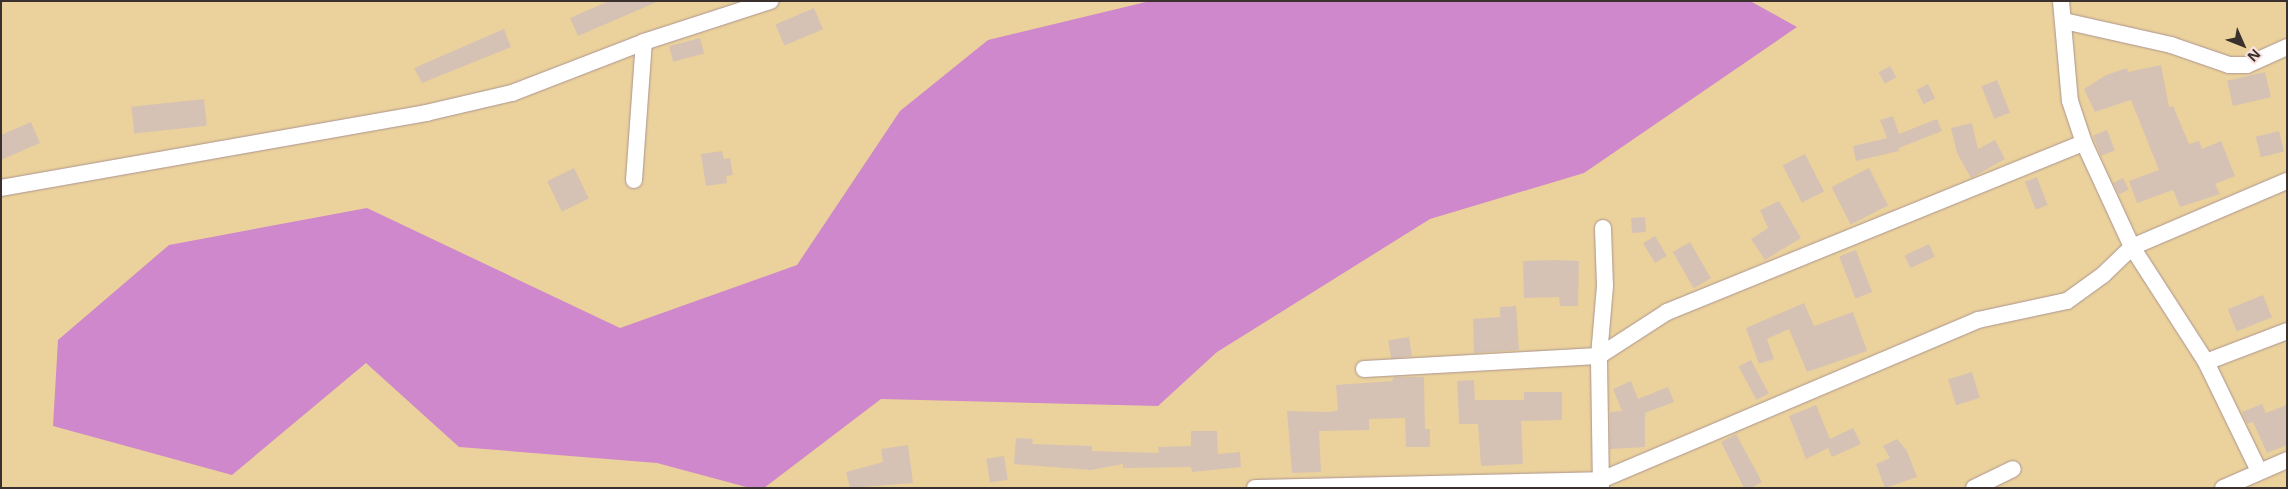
<!DOCTYPE html>
<html>
<head>
<meta charset="utf-8">
<style>
  body { margin:0 }
  #map { position:relative; width:2288px; height:489px; overflow:hidden; background:#fbe1de; font-family:"Noto Sans",sans-serif }
  div>[style] { position:absolute }
  .green>* { inset:0; background:#ebd29c; transform-origin:0 0 }
  .water>* { inset:0; background:#ce88cb }
  .building>* { inset:0; background:#d5c2b4; transform-origin:0 0 }
  .roads { filter:drop-shadow(0 0 1px #ac9490) drop-shadow(0 0 1px #ac9490) }
  .minor>* { height:16px; margin:-8px; padding:0 8px; transform-origin:8px; border-radius:8px; background:#fff }
  span { translate:-50% -50%; white-space:nowrap; text-align:center; line-height:1.15; -webkit-text-stroke:4px #fbe1de; paint-order:stroke }
  .frame { position:absolute; inset:0; border:2px solid #3a302e; pointer-events:none }
  .north { position:absolute; left:2218px; top:20px; width:50px; height:50px; -webkit-text-stroke:4px #fbe1de; paint-order:stroke; rotate:134deg; font-size:14px; font-weight:700; line-height:20px; text-align:center; color:#3a302e }
  .north::after { content:''; display:block; margin:auto; width:18px; height:22px; background:#3a302e; clip-path:polygon(50% 0,100% 100%,50% 72%,0 100%) }
</style>
</head>
<body>
<div id="map">
  <div class="green">
    <div style="left:1px;top:1px;width:2286px;height:487px"></div>
  </div>
  <div class="water">
    <div style="clip-path:polygon(1150px 1px,1750px 1px,1797px 27px,1584px 173px,1430px 219px,1217px 352px,1158px 406px,881px 399px,764px 488px,750px 488px,657px 463px,459px 447px,366px 363px,232px 475px,53px 426px,58px 340px,169px 245px,367px 208px,620px 328px,797px 265px,900px 111px,988px 40px)"></div>
  </div>
  <div class="building">
    <div style="clip-path:polygon(609px 1px,659px 1px,578px 36px,570px 18px)"></div>
    <div style="left:814px;top:8px;width:23px;height:42px;rotate:67deg"></div>
    <div style="clip-path:polygon(504px 29px,511px 47px,422px 83px,414px 68px)"></div>
    <div style="left:700px;top:38px;width:16px;height:32px;rotate:75deg"></div>
    <div style="clip-path:polygon(2161px 65px,2169px 107px,2173px 106px,2189px 144px,2199px 141px,2202px 149px,2221px 141px,2235px 176px,2215px 184px,2220px 194px,2180px 207px,2173px 190px,2137px 203px,2129px 181px,2159px 170px,2131px 100px,2095px 112px,2084px 89px,2106px 75px,2127px 68px,2128px 72px)"></div>
    <div style="left:1890px;top:66px;width:13px;height:13px;rotate:61deg"></div>
    <div style="left:2265px;top:72px;width:26px;height:39px;rotate:77deg"></div>
    <div style="left:1997px;top:80px;width:35px;height:17px;rotate:68deg"></div>
    <div style="left:1928px;top:84px;width:16px;height:13px;rotate:63deg"></div>
    <div style="left:204px;top:99px;width:27px;height:73px;rotate:84deg"></div>
    <div style="clip-path:polygon(1893px 116px,1899px 134px,1937px 119px,1942px 131px,1899px 148px,1899px 151px,1856px 161px,1853px 146px,1887px 138px,1880px 120px)"></div>
    <div style="clip-path:polygon(31px 122px,40px 143px,1px 160px,1px 135px)"></div>
    <div style="clip-path:polygon(1972px 123px,1978px 149px,1995px 140px,2005px 159px,1971px 178px,1957px 153px,1951px 128px)"></div>
    <div style="left:2107px;top:130px;width:22px;height:15px;rotate:69deg"></div>
    <div style="left:2279px;top:131px;width:21px;height:24px;rotate:76deg"></div>
    <div style="clip-path:polygon(722px 151px,724px 159px,730px 158px,733px 175px,726px 176px,727px 183px,706px 186px,701px 154px)"></div>
    <div style="left:1805px;top:154px;width:42px;height:25px;rotate:63deg"></div>
    <div style="left:574px;top:168px;width:34px;height:30px;rotate:64deg"></div>
    <div style="left:1869px;top:168px;width:42px;height:42px;rotate:63deg"></div>
    <div style="left:2037px;top:177px;width:30px;height:13px;rotate:69deg"></div>
    <div style="left:2123px;top:178px;width:13px;height:11px;rotate:63deg"></div>
    <div style="clip-path:polygon(1779px 201px,1801px 238px,1765px 260px,1751px 239px,1768px 228px,1760px 210px)"></div>
    <div style="left:1645px;top:217px;width:15px;height:14px;rotate:86deg"></div>
    <div style="left:1655px;top:236px;width:23px;height:14px;rotate:59deg"></div>
    <div style="left:1690px;top:242px;width:42px;height:20px;rotate:60deg"></div>
    <div style="left:1929px;top:244px;width:14px;height:27px;rotate:65deg"></div>
    <div style="left:1856px;top:250px;width:45px;height:18px;rotate:69deg"></div>
    <div style="clip-path:polygon(1553px 260px,1579px 261px,1578px 306px,1560px 306px,1559px 297px,1524px 298px,1523px 261px)"></div>
    <div style="left:2263px;top:295px;width:24px;height:38px;rotate:68deg"></div>
    <div style="clip-path:polygon(1804px 303px,1814px 326px,1853px 312px,1867px 351px,1807px 372px,1789px 329px,1767px 339px,1774px 359px,1759px 364px,1746px 328px)"></div>
    <div style="clip-path:polygon(1516px 306px,1519px 350px,1474px 353px,1473px 319px,1500px 317px,1500px 307px)"></div>
    <div style="left:1409px;top:337px;width:19px;height:21px;rotate:81deg"></div>
    <div style="left:1751px;top:360px;width:38px;height:14px;rotate:62deg"></div>
    <div style="left:1972px;top:372px;width:27px;height:25px;rotate:73deg"></div>
    <div style="clip-path:polygon(1394px 377px,1424px 377px,1425px 429px,1430px 429px,1430px 447px,1406px 447px,1405px 418px,1369px 419px,1369px 430px,1319px 431px,1321px 472px,1292px 473px,1287px 411px,1330px 412px,1338px 410px,1336px 385px,1392px 381px)"></div>
    <div style="clip-path:polygon(1474px 380px,1475px 400px,1524px 400px,1524px 392px,1562px 392px,1562px 420px,1521px 421px,1523px 464px,1481px 466px,1478px 424px,1459px 424px,1457px 381px)"></div>
    <div style="clip-path:polygon(1631px 381px,1638px 399px,1668px 387px,1674px 402px,1645px 413px,1645px 447px,1610px 449px,1610px 412px,1622px 411px,1613px 389px)"></div>
    <div style="clip-path:polygon(2262px 404px,2266px 413px,2287px 405px,2287px 445px,2267px 453px,2253px 422px,2247px 424px,2242px 412px)"></div>
    <div style="clip-path:polygon(1816px 405px,1830px 439px,1853px 428px,1861px 444px,1832px 457px,1828px 448px,1806px 459px,1789px 416px)"></div>
    <div style="clip-path:polygon(1191px 431px,1217px 431px,1218px 454px,1240px 452px,1241px 467px,1192px 472px,1191px 467px,1123px 468px,1123px 464px,1091px 470px,1014px 464px,1016px 438px,1033px 439px,1032px 444px,1092px 446px,1092px 451px,1159px 453px,1158px 447px,1191px 446px)"></div>
    <div style="clip-path:polygon(1736px 434px,1762px 482px,1751px 488px,1744px 488px,1721px 442px)"></div>
    <div style="clip-path:polygon(1897px 439px,1907px 451px,1917px 477px,1885px 488px,1876px 464px,1890px 458px,1883px 446px)"></div>
    <div style="clip-path:polygon(908px 445px,913px 483px,850px 488px,846px 472px,883px 462px,881px 449px)"></div>
    <div style="left:1004px;top:456px;width:24px;height:18px;rotate:81deg"></div>
  </div>
  <div class="roads">
    <div class="minor">
      <div style="left:2061px;top:1px;width:100px;rotate:84.9deg"></div>
      <div style="left:2070px;top:101px;width:44px;rotate:71.6deg"></div>
      <div style="left:2084px;top:143px;width:115px;rotate:65.2deg"></div>
      <div style="left:2132px;top:247px;width:137px;rotate:57.2deg"></div>
      <div style="left:2206px;top:362px;width:121px;rotate:64.1deg"></div>
      <div style="left:2064px;top:21px;width:110px;rotate:12.6deg"></div>
      <div style="left:2171px;top:45px;width:61px;rotate:19deg"></div>
      <div style="left:2229px;top:65px;width:18px"></div>
      <div style="left:2247px;top:65px;width:44px;rotate:-24.2deg"></div>
      <div style="left:634px;top:180px;width:138px;rotate:-85.9deg"></div>
      <div style="left:1px;top:188px;width:432px;rotate:-10deg"></div>
      <div style="left:426px;top:113px;width:88px;rotate:-13.1deg"></div>
      <div style="left:512px;top:93px;width:142px;rotate:-21.1deg"></div>
      <div style="left:644px;top:42px;width:133px;rotate:-18deg"></div>
      <div style="left:2206px;top:362px;width:87px;rotate:-20.9deg"></div>
      <div style="left:1364px;top:369px;width:235px;rotate:-3.2deg"></div>
      <div style="left:1599px;top:356px;width:81px;rotate:-32.9deg"></div>
      <div style="left:1667px;top:312px;width:450px;rotate:-22.1deg"></div>
      <div style="left:1255px;top:488px;width:346px;rotate:-1.3deg"></div>
      <div style="left:1601px;top:480px;width:410px;rotate:-23deg"></div>
      <div style="left:1978px;top:320px;width:91px;rotate:-12.1deg"></div>
      <div style="left:2067px;top:301px;width:44px;rotate:-35.8deg"></div>
      <div style="left:2103px;top:275px;width:40px;rotate:-44deg"></div>
      <div style="left:2132px;top:247px;width:168px;rotate:-23.1deg"></div>
      <div style="left:1601px;top:488px;width:132px;rotate:-90.9deg"></div>
      <div style="left:1599px;top:356px;width:70px;rotate:-85.1deg"></div>
      <div style="left:1605px;top:286px;width:58px;rotate:-92deg"></div>
      <div style="left:1974px;top:488px;width:43px;rotate:-26deg"></div>
      <div style="left:2223px;top:488px;width:70px;rotate:-23.6deg"></div>
    </div>
  </div>
  <div class="frame"></div>
  <div class="north">N</div>
</div>
</body>
</html>
